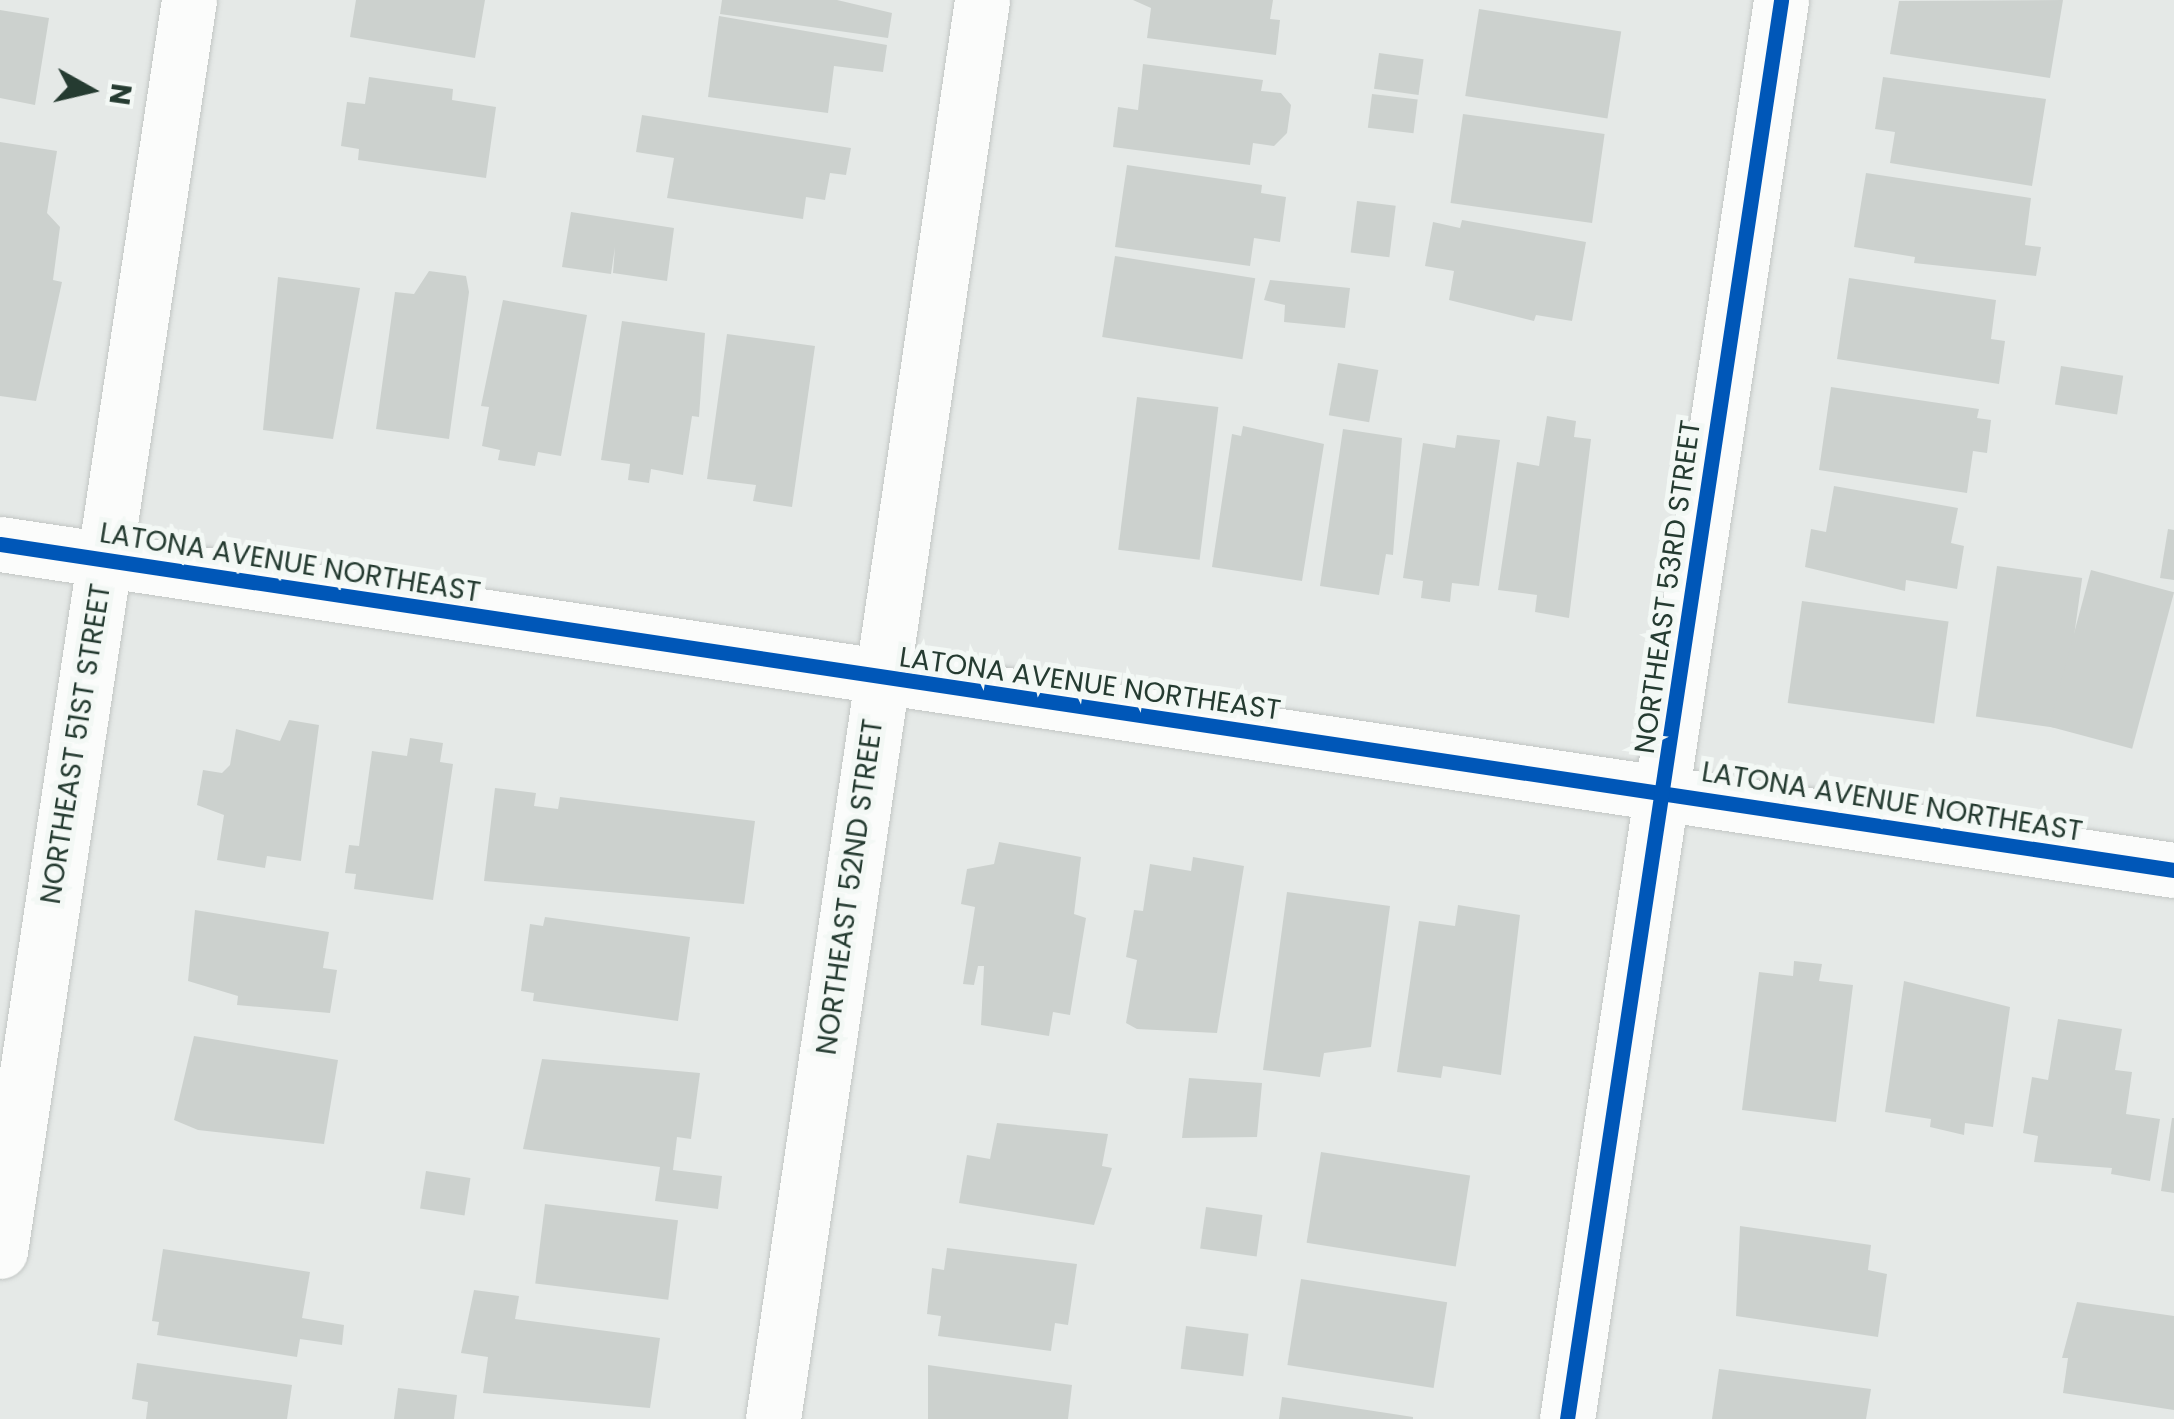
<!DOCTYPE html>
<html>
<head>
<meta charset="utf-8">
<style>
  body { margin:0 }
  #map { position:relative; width:2174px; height:1419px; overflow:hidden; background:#e5e9e7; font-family:Poppins,sans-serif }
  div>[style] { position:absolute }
  .building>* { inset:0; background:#ccd1ce; transform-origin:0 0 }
  .roads { filter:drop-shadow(0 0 2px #c2c6c4) drop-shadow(0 0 2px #c2c6c4) }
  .street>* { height:55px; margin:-27.5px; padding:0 27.5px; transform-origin:27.5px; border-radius:27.5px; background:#fbfcfb }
  .secondary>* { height:55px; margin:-27.5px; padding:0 27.5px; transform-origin:27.5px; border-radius:27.5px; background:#fbfcfb }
  .cycleway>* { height:15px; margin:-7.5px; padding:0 7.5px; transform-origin:7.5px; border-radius:7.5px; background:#0057b8 }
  span { translate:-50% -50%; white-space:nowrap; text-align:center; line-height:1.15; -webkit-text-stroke:10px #f3f8f5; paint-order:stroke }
  .street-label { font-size:28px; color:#253b31 }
  .north { position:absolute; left:40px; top:40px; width:100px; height:100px; -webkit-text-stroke:8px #f3f8f5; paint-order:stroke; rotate:98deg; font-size:28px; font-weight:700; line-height:40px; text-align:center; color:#253b31 }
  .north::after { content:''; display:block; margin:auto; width:35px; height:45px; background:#253b31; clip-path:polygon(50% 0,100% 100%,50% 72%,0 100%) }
</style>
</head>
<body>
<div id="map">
  <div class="building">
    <div style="clip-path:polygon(356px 0,485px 0,475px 58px,350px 37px)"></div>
    <div style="clip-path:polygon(722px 0,837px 0,892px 13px,888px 38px,720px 14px)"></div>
    <div style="clip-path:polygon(1133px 0,1273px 0,1270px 19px,1280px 20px,1276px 55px,1147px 38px,1151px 8px)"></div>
    <div style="clip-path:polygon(2063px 0,2050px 78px,1890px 54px,1899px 1px)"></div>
    <div style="left:1479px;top:9px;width:144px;height:88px;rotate:9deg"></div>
    <div style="clip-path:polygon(0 10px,49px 18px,35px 105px,0 98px)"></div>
    <div style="clip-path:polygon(719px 16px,887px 45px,883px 72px,834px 66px,828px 113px,708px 97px)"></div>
    <div style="left:1379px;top:53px;width:45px;height:36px;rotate:8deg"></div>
    <div style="clip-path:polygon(1143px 64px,1263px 80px,1261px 91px,1281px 93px,1291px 105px,1287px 133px,1274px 146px,1253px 143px,1250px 165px,1113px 147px,1118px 107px,1138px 110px)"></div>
    <div style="clip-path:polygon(369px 77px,453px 89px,452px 100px,496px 107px,486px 178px,358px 160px,359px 149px,341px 146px,347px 102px,365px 104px)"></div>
    <div style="clip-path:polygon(1883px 77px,2046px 99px,2032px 186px,1890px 163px,1895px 132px,1875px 129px)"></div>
    <div style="left:1372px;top:94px;width:46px;height:34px;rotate:7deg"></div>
    <div style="left:1463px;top:114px;width:143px;height:90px;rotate:8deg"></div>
    <div style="clip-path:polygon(642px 115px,851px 148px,846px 175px,830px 173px,825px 200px,806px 197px,803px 219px,667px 198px,674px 158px,636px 152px)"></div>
    <div style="clip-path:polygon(0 142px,57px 151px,47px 213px,60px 227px,53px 280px,62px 282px,36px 401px,0 396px)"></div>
    <div style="clip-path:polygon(1127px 165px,1262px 185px,1261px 193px,1286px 197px,1280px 242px,1254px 238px,1250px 266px,1115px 247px)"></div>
    <div style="clip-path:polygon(1866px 173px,2031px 198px,2025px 245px,2041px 247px,2036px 276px,1914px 263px,1915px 257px,1854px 247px)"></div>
    <div style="left:1357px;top:201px;width:39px;height:52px;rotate:7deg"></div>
    <div style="clip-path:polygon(571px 212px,674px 228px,667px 281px,613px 273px,615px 247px,611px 274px,562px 267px)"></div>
    <div style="clip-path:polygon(1462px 220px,1586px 242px,1572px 321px,1536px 315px,1534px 321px,1449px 300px,1454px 271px,1425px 266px,1433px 222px,1460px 228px)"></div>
    <div style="left:1115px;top:256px;width:142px;height:82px;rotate:9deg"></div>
    <div style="clip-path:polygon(429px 271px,466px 276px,469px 292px,449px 439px,376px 429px,395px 292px,414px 294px)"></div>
    <div style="clip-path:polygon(278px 277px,360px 288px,333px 439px,263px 430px)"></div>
    <div style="clip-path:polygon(1849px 278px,1996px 300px,1991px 339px,2005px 341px,1999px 384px,1837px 359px)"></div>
    <div style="clip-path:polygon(1270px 280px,1350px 288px,1345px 328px,1284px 322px,1285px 305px,1264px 300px)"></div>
    <div style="clip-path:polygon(503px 300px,587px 315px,561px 456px,538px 452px,535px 466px,498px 460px,500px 450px,482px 446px,489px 407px,481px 406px)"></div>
    <div style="clip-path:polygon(622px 321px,705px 333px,699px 417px,692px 416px,683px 475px,651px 469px,649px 483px,628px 480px,630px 464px,601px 460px)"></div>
    <div style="clip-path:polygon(727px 334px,815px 346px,792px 507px,753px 501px,756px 485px,707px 479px)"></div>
    <div style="left:1338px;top:363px;width:41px;height:53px;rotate:10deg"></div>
    <div style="left:2061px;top:366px;width:63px;height:39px;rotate:9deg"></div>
    <div style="clip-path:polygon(1831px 387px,1979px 409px,1977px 418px,1991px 420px,1987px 453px,1973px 451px,1967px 493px,1819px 470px)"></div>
    <div style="left:1137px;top:397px;width:82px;height:154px;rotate:7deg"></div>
    <div style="clip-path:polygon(1547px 416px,1576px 421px,1574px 437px,1591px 439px,1569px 618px,1535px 612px,1537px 595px,1498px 590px,1517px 462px,1539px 466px)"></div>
    <div style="clip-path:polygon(1243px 426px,1324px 444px,1302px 581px,1212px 567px,1232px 434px,1241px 436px)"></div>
    <div style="clip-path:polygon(1343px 429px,1402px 438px,1393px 555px,1386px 554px,1379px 595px,1320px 586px)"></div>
    <div style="clip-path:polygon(1457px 435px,1500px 440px,1479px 586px,1452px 583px,1450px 602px,1421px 598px,1423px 581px,1403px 578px,1423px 443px,1455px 448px)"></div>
    <div style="clip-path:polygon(1834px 486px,1958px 508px,1951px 543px,1964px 546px,1957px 589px,1906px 580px,1905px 591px,1805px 567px,1811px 529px,1826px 532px)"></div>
    <div style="clip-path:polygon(2168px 529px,2174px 530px,2174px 580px,2160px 578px)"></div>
    <div style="left:1997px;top:566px;width:86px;height:152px;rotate:8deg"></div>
    <div style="left:2091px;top:570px;width:86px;height:162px;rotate:15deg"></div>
    <div style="left:1802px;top:601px;width:148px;height:103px;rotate:8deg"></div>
    <div style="clip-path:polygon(289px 720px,319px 725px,301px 861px,267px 856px,265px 868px,217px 860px,224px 815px,197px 805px,203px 770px,222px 773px,230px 765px,236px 729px,280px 741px)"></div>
    <div style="clip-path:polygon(410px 738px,443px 743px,440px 762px,453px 764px,433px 900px,354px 889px,356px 874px,345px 873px,349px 845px,359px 846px,372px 751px,407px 756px)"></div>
    <div style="clip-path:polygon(495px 788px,536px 793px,534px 806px,558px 809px,560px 797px,755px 821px,744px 904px,484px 881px)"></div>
    <div style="clip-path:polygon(999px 842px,1081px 857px,1074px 914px,1086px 918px,1070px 1015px,1053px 1012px,1049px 1036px,981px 1025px,984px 966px,978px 966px,974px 985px,963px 984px,975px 907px,961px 904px,967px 869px,994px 864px)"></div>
    <div style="clip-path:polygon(1193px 857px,1244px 866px,1217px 1033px,1137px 1029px,1126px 1023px,1137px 960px,1126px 957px,1134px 910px,1143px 911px,1150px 864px,1191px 871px)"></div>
    <div style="clip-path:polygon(1287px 892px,1390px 906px,1371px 1047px,1324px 1053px,1320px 1077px,1263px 1070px)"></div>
    <div style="clip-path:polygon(1458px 905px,1520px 915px,1501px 1075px,1443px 1066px,1441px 1078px,1397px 1072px,1419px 921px,1455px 926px)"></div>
    <div style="clip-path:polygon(195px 910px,329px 932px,323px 968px,337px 970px,330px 1013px,237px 1005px,238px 996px,188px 981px)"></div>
    <div style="clip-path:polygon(545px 917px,690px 937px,678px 1021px,533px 1001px,534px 993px,521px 991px,530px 924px,543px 926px)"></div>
    <div style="clip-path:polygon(1794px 961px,1822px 964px,1819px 981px,1853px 985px,1836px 1122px,1742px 1110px,1759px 972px,1793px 976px)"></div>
    <div style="clip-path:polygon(1904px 981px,2010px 1007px,1993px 1127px,1965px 1123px,1964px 1135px,1930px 1127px,1931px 1119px,1885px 1112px)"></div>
    <div style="clip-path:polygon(2058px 1019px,2122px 1029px,2115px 1070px,2132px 1072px,2126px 1114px,2160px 1119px,2150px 1181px,2111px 1174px,2112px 1168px,2034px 1162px,2038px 1136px,2023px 1133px,2032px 1077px,2048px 1080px)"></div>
    <div style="clip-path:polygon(194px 1036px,338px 1060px,324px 1144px,198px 1130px,174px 1120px)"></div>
    <div style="clip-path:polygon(542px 1059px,700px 1073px,691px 1139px,677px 1137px,673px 1170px,722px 1176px,718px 1209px,655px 1201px,660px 1167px,523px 1149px)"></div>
    <div style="clip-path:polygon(1189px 1078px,1262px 1083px,1257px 1137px,1182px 1138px)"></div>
    <div style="clip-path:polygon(2172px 1118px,2174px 1118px,2174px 1193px,2161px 1191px)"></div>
    <div style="clip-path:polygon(997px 1123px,1108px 1134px,1102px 1166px,1112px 1168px,1094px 1225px,959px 1203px,967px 1155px,990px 1159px)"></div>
    <div style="left:1321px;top:1152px;width:151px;height:92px;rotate:9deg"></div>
    <div style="left:426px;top:1171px;width:45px;height:38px;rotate:9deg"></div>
    <div style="left:545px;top:1204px;width:134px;height:80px;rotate:7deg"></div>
    <div style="left:1206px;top:1207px;width:57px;height:42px;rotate:8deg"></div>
    <div style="clip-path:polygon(1740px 1226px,1871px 1245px,1868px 1270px,1887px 1274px,1878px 1337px,1736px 1316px)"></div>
    <div style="clip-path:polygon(947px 1248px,1077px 1264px,1068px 1325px,1055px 1323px,1051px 1351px,938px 1336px,941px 1316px,927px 1314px,932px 1268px,944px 1270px)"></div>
    <div style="clip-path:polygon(163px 1249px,310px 1272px,302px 1318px,344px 1325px,342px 1345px,300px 1339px,297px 1357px,157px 1335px,159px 1322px,152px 1321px)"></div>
    <div style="left:1301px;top:1279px;width:148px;height:87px;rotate:9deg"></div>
    <div style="clip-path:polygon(474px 1290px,519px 1296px,515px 1319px,660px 1338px,650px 1408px,483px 1393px,488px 1357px,461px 1353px)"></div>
    <div style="clip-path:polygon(2077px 1302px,2174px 1316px,2174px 1410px,2063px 1393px,2068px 1358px,2062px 1358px)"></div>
    <div style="left:1186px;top:1326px;width:63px;height:43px;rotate:7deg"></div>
    <div style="clip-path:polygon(137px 1363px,292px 1385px,287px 1419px,146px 1419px,148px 1402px,132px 1399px)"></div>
    <div style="clip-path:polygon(928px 1365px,1072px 1385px,1068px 1419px,928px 1419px)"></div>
    <div style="clip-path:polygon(1719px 1369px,1871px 1389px,1866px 1419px,1712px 1419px)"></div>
    <div style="clip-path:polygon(398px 1388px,457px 1395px,454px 1419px,394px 1419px)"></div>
    <div style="clip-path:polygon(1282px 1397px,1413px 1417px,1413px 1419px,1279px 1419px)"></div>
  </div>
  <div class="roads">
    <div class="street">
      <div style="left:0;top:1251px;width:1265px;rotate:-81.41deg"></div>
      <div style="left:773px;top:1419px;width:1434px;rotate:-81.62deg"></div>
      <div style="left:1567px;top:1419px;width:1435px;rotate:-81.42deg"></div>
    </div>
    <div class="secondary">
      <div style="left:0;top:544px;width:2198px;rotate:8.53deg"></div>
    </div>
  </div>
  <div class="cycleway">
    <div style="left:0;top:544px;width:2198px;rotate:8.53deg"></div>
    <div style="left:1567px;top:1419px;width:1435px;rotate:-81.42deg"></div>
  </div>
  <div class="street-label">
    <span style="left:290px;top:563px;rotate:9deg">LATONA AVENUE NORTHEAST</span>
    <span style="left:1668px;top:587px;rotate:-82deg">NORTHEAST 53RD STREET</span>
    <span style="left:1090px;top:684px;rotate:8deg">LATONA AVENUE NORTHEAST</span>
    <span style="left:76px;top:744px;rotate:-81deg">NORTHEAST 51ST STREET</span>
    <span style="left:1892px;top:802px;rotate:9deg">LATONA AVENUE NORTHEAST</span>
    <span style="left:850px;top:887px;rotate:-82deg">NORTHEAST 52ND STREET</span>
  </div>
  <div class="north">N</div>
</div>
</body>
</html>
